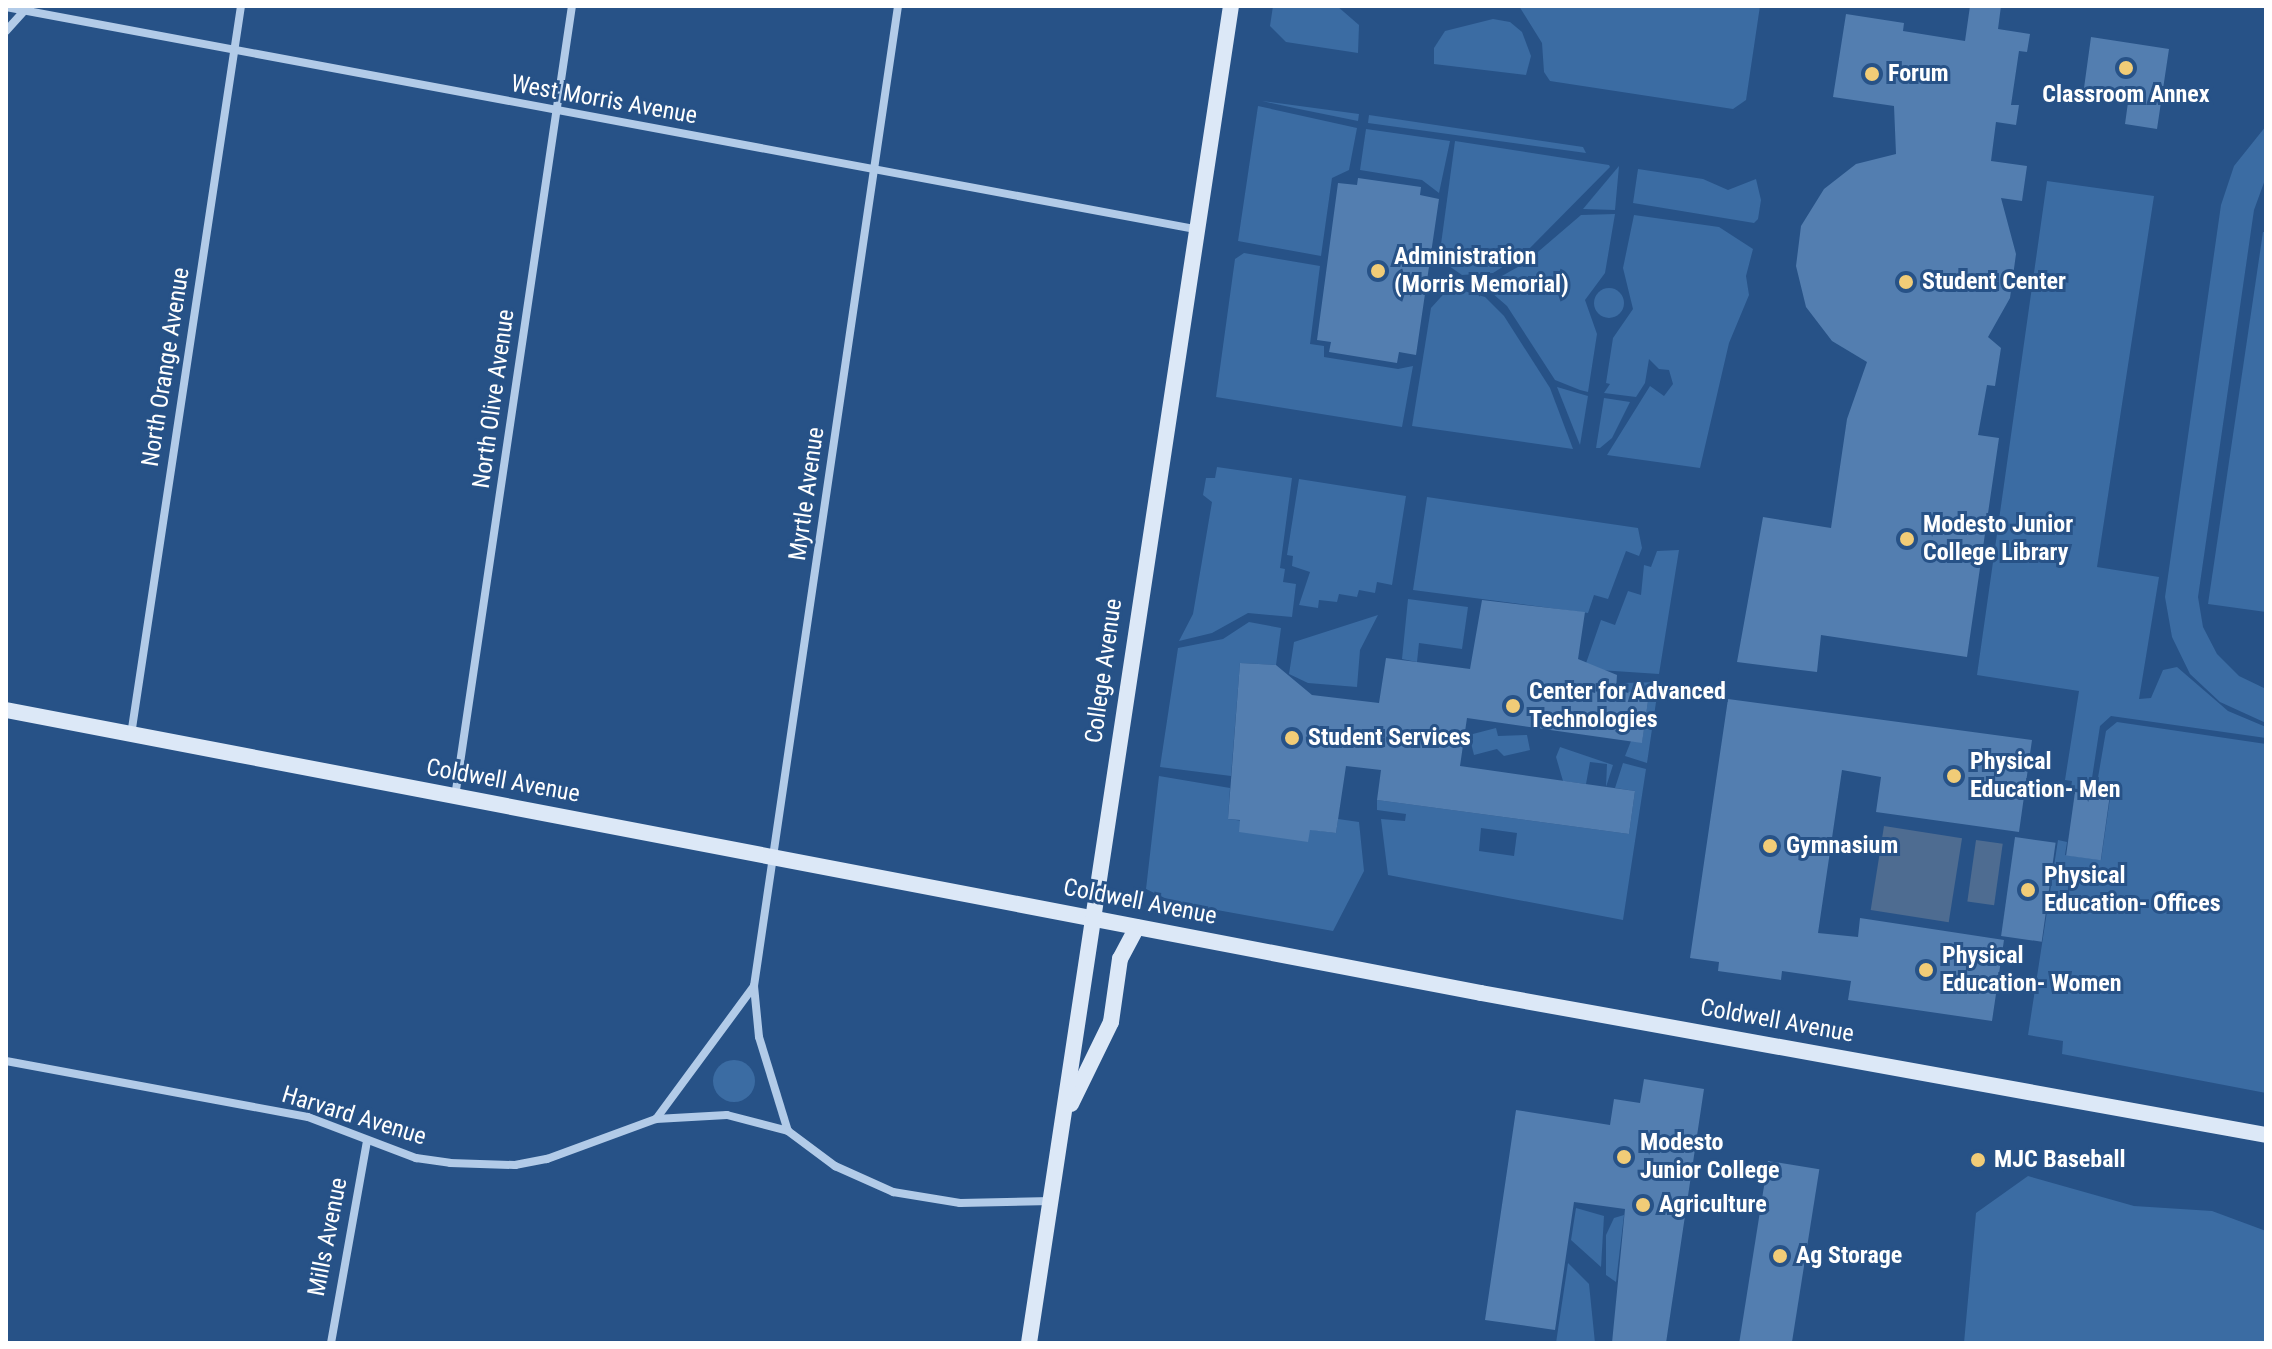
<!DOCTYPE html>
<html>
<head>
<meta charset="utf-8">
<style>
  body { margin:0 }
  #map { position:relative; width:2272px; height:1349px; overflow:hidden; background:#275287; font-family:"Roboto Condensed",sans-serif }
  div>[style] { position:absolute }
  .green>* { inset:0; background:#3b6ca3 }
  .round { border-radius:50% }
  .water>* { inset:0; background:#4e6c91; transform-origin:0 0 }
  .building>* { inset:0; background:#537eb0; transform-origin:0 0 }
  .street>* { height:8px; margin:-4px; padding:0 4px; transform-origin:4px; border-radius:4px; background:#b2cbe8 }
  .secondary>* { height:16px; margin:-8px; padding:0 8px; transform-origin:8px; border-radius:8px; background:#dce8f7 }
  .dots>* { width:22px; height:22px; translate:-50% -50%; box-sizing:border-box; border:4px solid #275287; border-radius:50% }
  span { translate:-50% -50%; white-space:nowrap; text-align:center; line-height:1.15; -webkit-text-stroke:6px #275287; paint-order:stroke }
  .poi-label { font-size:24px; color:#fff; font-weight:700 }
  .left { translate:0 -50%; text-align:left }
  .street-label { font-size:24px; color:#fff }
  .frame { position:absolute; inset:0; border:8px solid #fff; pointer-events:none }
</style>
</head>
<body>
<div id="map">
  <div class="green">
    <div style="clip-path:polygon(1273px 6px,1337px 6px,1359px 25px,1358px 53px,1286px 42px,1270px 26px)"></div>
    <div style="clip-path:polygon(1519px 6px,1760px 6px,1746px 100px,1733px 109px,1550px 81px,1544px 72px,1542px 43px)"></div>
    <div style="clip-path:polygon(1493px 19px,1510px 22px,1522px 32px,1531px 56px,1526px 75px,1434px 64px,1434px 48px,1445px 31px)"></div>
    <div style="clip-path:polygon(1262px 101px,1359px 114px,1358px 121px,1299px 109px)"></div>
    <div style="clip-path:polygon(1258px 106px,1357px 128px,1349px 170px,1332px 178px,1321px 256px,1238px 241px)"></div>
    <div style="clip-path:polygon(1369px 115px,1583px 147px,1586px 153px,1368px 123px)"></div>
    <div style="clip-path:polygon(2266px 126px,2266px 177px,2254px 210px,2198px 597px,2203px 627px,2217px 654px,2239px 676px,2266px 689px,2266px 723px,2220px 702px,2190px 674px,2172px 637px,2165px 597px,2221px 205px,2234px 166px)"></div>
    <div style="clip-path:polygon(1366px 129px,1450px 141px,1439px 193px,1422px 180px,1360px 170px)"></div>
    <div style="clip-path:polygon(1455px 141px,1609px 165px,1610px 167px,1526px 252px,1493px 273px,1462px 275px,1439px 259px)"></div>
    <div style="clip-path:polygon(1619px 166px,1615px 210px,1583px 209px,1593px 197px)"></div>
    <div style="clip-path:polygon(1638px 169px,1703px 179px,1728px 190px,1756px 179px,1761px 200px,1758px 219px,1754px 223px,1633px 203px)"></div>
    <div style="clip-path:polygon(2047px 181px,2154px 196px,2097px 567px,2159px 577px,2139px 699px,2151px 698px,2163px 670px,2177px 667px,2228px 711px,2266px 727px,2266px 738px,2111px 716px,2100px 726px,2090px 791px,2071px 788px,2072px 781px,2065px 780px,2079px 691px,1977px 675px)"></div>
    <div style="clip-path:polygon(1615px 214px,1605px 273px,1585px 300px,1597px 334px,1588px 392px,1580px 390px,1555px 380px,1507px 306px,1484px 286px,1525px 263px,1581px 215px)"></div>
    <div style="clip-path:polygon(1634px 215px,1719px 227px,1753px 249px,1746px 276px,1749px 295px,1729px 343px,1700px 468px,1607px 455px,1650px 386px,1664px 396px,1673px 384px,1669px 370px,1659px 369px,1649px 359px,1645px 383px,1636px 397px,1604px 393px,1610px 384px,1606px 383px,1613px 338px,1633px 309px,1623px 268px)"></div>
    <div style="clip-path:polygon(2263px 232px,2266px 232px,2266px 612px,2208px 604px)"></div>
    <div style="clip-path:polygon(1244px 253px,1320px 266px,1310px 344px,1324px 346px,1324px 357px,1398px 369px,1413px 366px,1402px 427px,1216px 397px,1235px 259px)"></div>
    <div style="clip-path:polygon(1450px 287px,1485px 297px,1504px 316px,1550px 388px,1573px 449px,1412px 426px,1431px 308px)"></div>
    <div class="round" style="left:1594px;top:288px;width:30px;height:30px"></div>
    <div style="clip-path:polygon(1557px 387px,1588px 396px,1580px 445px)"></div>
    <div style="clip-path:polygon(1604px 398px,1630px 402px,1612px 438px,1600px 448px,1596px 448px)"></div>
    <div style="clip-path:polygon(1217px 467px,1292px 478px,1280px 568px,1285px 569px,1283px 582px,1296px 584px,1292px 617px,1248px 613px,1212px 633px,1179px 641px,1193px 614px,1212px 502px,1203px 495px,1206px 478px,1215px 478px)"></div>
    <div style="clip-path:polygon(1299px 479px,1406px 496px,1392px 585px,1377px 582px,1375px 593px,1359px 590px,1357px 597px,1339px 594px,1337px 602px,1319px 600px,1318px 608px,1299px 605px,1310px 572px,1292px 566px,1293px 556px,1287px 555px)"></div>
    <div style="clip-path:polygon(1427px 497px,1638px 528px,1642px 548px,1639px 556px,1626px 551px,1608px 599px,1594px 595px,1588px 613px,1413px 590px)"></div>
    <div style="clip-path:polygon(1679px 550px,1659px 674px,1584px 669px,1601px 620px,1615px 625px,1628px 591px,1641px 595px,1644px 565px,1651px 567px,1657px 551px)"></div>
    <div style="clip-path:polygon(1408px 599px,1468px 607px,1462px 649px,1419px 643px,1417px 662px,1402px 659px)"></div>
    <div style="clip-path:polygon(1378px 615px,1360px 650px,1357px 687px,1308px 683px,1289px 674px,1294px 642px)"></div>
    <div style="clip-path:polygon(1249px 622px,1281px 628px,1276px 665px,1240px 663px,1231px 776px,1160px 767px,1178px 648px,1223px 639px)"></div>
    <div style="clip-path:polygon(1659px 682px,1647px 763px,1625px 756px,1631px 741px,1642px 742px,1649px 694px,1623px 691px,1623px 683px)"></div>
    <div style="clip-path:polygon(2117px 722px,2266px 744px,2266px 1093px,2062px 1054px,2063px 1041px,2028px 1035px,2058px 840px,2067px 842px,2065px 855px,2101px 860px,2110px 798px,2095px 795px,2106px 731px)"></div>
    <div style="clip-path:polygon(1496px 728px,1498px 736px,1527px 735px,1530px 750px,1504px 756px,1497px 749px,1474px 755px,1469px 735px)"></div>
    <div style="clip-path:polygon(1560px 747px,1613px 765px,1606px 787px,1607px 764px,1590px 762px,1586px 784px,1563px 781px,1556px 757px)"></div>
    <div style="clip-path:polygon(evenodd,1623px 763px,1646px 769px,1623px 920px,1388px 875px,1381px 819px,1405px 821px,1406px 814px,1377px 810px,1377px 800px,1629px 834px,1635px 791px,1615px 788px,1623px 763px,1481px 828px,1517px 833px,1514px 856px,1479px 851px,1481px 828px)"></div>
    <div style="clip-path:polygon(1159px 776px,1230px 788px,1228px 819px,1336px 833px,1338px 819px,1359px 822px,1364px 871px,1333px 931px,1173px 902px,1146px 889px)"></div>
    <div class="round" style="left:713px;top:1060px;width:42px;height:42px"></div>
    <div style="clip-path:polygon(2028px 1176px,2134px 1206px,2212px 1211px,2266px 1231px,2266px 1343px,1964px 1343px,1976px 1213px)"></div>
    <div style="clip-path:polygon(1576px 1208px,1604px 1216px,1601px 1267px,1571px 1240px)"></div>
    <div style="clip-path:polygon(1624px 1215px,1616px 1282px,1606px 1275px,1606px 1235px,1614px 1218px)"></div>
    <div style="clip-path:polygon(1568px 1263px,1589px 1284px,1595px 1343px,1556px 1343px)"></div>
  </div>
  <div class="water">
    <div style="left:1884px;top:826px;width:79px;height:85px;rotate:9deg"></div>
    <div style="left:1976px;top:840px;width:27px;height:62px;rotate:8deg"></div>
  </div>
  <div class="building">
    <div style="clip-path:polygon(1970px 6px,2001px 6px,1998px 29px,2030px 34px,2027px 52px,2019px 51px,2011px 105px,2019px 105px,2016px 125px,1996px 122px,1991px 161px,2027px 166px,2022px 201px,2001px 198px,2016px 254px,2010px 298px,1988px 337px,2001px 348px,1995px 386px,1987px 385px,1978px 435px,1999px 438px,1967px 657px,1821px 635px,1817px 672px,1737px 662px,1763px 517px,1831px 528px,1847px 419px,1867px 362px,1832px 341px,1806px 307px,1796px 266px,1801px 226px,1824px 189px,1856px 164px,1896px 154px,1894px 106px,1833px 97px,1846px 14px,1904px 23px,1903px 31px,1965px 41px)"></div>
    <div style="clip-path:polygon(2091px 37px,2169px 49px,2157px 129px,2125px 124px,2129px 95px,2084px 88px)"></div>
    <div style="clip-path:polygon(1358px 178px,1421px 187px,1420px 195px,1439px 199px,1416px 355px,1399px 352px,1397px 363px,1329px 352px,1331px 342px,1317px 340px,1338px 183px,1357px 185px)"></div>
    <div style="clip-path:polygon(1482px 600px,1585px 612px,1578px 659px,1617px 675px,1616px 690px,1649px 694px,1642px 743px,1467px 718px,1460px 766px,1635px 791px,1629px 834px,1377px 800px,1381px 770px,1346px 766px,1336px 833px,1310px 830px,1308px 842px,1239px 832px,1240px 820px,1228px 819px,1240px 663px,1276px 665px,1312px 695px,1379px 703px,1386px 658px,1470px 669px)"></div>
    <div style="clip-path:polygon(1728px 699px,2032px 740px,2019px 832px,1876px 812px,1881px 777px,1842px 770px,1818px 933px,1858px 937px,1860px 918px,2004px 940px,1992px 1021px,1848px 1000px,1851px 981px,1782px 971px,1781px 980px,1718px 971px,1719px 962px,1690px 958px)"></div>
    <div style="left:2075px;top:792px;width:35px;height:64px;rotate:8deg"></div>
    <div style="left:2015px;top:837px;width:41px;height:100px;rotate:8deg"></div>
    <div style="clip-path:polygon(1644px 1079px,1704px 1089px,1666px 1343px,1612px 1343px,1625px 1209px,1574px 1202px,1555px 1330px,1485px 1320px,1516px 1110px,1610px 1125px,1614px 1099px,1640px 1103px)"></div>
    <div style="left:1768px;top:1161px;width:52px;height:184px;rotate:9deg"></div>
  </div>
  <div class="street">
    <div style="left:6px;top:7px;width:1210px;rotate:10.58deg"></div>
    <div style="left:6px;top:31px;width:30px;rotate:-48deg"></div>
    <div style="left:131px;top:735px;width:737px;rotate:-81.42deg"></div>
    <div style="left:455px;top:797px;width:800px;rotate:-81.59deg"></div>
    <div style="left:754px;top:986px;width:51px;rotate:84.4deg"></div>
    <div style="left:759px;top:1037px;width:98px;rotate:72.9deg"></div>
    <div style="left:6px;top:1061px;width:307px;rotate:10.5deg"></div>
    <div style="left:308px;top:1117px;width:116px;rotate:20.8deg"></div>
    <div style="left:416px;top:1158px;width:34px;rotate:8deg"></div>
    <div style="left:450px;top:1163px;width:65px;rotate:1.8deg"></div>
    <div style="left:515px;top:1165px;width:33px;rotate:-11deg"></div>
    <div style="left:547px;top:1159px;width:116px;rotate:-20.2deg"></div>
    <div style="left:656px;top:1119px;width:71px;rotate:-3.2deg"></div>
    <div style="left:727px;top:1115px;width:63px;rotate:14.7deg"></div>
    <div style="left:788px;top:1131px;width:59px;rotate:36.7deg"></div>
    <div style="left:835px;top:1166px;width:64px;rotate:24.1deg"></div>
    <div style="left:893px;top:1192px;width:68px;rotate:9.3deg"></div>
    <div style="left:960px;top:1203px;width:91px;rotate:-1.3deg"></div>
    <div style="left:656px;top:1119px;width:165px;rotate:-53.6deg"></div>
    <div style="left:754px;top:986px;width:991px;rotate:-81.64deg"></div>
    <div style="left:331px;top:1343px;width:206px;rotate:-79.9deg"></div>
  </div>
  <div class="secondary">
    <div style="left:6px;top:710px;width:1502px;rotate:10.86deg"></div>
    <div style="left:1481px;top:993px;width:798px;rotate:10.25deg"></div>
    <div style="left:1071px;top:1104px;width:91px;rotate:-64deg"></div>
    <div style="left:1111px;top:1022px;width:64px;rotate:-81.9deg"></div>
    <div style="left:1120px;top:959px;width:36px;rotate:-62deg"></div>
    <div style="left:1029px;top:1343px;width:1352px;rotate:-81.41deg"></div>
  </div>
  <div class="dots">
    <div style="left:2126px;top:68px;background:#f1cc77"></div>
    <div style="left:1872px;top:74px;background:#f1cc77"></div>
    <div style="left:1378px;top:271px;background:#f1cc77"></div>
    <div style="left:1906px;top:282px;background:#f1cc77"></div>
    <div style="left:1907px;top:539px;background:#f1cc77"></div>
    <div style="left:1513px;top:706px;background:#f1cc77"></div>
    <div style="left:1292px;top:738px;background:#f1cc77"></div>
    <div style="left:1954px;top:776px;background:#f1cc77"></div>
    <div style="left:1770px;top:846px;background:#f1cc77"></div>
    <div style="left:2028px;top:890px;background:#f1cc77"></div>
    <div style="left:1926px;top:970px;background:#f1cc77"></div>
    <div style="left:1624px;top:1157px;background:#f1cc77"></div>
    <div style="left:1978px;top:1160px;background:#f1cc77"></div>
    <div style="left:1643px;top:1205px;background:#f1cc77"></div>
    <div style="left:1780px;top:1256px;background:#f1cc77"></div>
  </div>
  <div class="poi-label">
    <span class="left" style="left:1888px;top:74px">Forum</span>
    <span style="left:2126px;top:95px">Classroom Annex</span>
    <span class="left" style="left:1394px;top:271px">Administration<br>(Morris Memorial)</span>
    <span class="left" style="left:1922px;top:282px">Student Center</span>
    <span class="left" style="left:1923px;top:539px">Modesto Junior<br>College Library</span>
    <span class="left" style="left:1529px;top:706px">Center for Advanced<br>Technologies</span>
    <span class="left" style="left:1308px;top:738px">Student Services</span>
    <span class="left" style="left:1970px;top:776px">Physical<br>Education- Men</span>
    <span class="left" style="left:1786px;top:846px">Gymnasium</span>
    <span class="left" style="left:2044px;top:890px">Physical<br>Education- Offices</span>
    <span class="left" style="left:1942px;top:970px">Physical<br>Education- Women</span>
    <span class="left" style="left:1640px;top:1157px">Modesto<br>Junior College</span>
    <span class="left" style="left:1994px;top:1160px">MJC Baseball</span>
    <span class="left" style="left:1659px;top:1205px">Agriculture</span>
    <span class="left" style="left:1796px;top:1256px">Ag Storage</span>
  </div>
  <div class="street-label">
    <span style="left:604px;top:100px;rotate:10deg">West Morris Avenue</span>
    <span style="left:166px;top:367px;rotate:-81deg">North Orange Avenue</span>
    <span style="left:494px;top:399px;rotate:-82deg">North Olive Avenue</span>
    <span style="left:807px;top:494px;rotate:-82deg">Myrtle Avenue</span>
    <span style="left:1104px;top:671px;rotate:-82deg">College Avenue</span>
    <span style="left:503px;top:781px;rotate:10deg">Coldwell Avenue</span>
    <span style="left:1140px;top:902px;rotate:11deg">Coldwell Avenue</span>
    <span style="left:1777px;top:1021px;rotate:10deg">Coldwell Avenue</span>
    <span style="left:354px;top:1116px;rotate:17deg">Harvard Avenue</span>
    <span style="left:328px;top:1237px;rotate:-79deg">Mills Avenue</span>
  </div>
  <div class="frame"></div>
</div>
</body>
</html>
